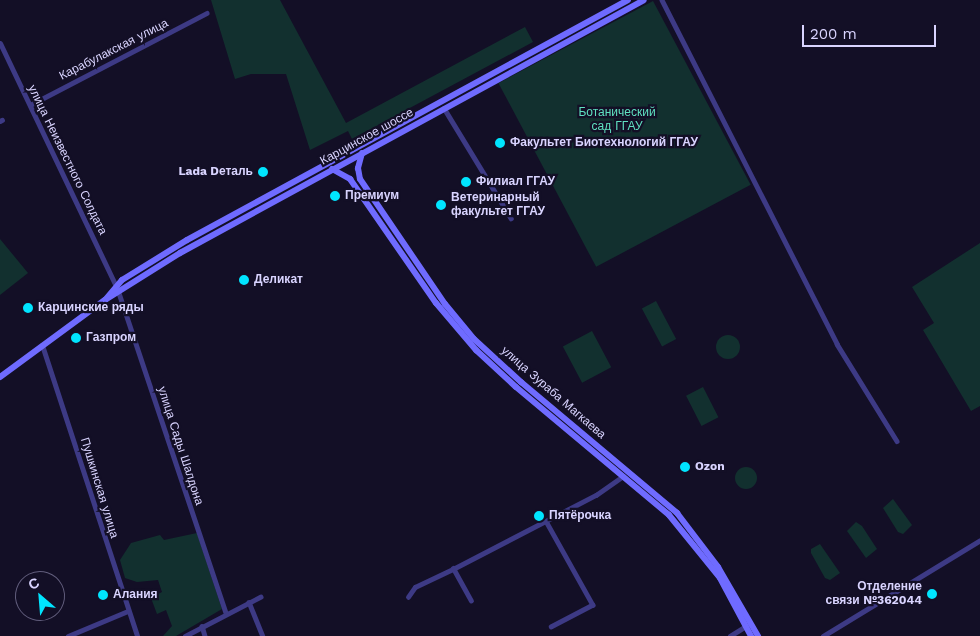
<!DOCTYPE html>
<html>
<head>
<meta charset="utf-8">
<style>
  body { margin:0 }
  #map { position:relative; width:980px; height:636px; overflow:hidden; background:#130f26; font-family:"Work Sans",sans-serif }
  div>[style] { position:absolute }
  .green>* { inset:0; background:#12302f; transform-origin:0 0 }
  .round { border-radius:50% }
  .minor>* { height:4.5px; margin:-2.25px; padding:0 2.25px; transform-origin:2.25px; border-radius:2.25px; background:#3d3a85 }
  .tertiary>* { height:5px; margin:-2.5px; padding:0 2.5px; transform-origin:2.5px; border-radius:2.5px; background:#3d3a85 }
  .secondary>* { height:6px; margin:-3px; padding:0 3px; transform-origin:3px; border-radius:3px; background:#6f6bff }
  .dots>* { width:14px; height:14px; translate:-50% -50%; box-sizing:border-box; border:2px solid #130f26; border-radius:50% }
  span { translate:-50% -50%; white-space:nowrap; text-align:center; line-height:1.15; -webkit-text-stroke:4.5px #130f26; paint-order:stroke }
  .street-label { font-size:12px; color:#d9d4ff }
  .park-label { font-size:12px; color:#5fe0c0 }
  .poi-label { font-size:12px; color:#d9d4ff; font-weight:700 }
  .left { translate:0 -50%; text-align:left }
  .right { translate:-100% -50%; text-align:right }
  .north { position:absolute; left:15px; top:571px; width:50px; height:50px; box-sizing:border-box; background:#130f26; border:1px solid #625e7d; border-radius:50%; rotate:333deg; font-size:14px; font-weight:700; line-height:20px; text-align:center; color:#d9d4ff }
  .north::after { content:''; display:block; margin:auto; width:18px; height:22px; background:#00e5ff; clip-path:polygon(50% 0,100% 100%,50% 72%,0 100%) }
  .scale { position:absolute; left:802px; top:25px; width:134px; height:22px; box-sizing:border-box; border:2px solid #d9d4ff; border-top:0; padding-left:6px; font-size:15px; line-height:18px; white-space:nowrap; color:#d9d4ff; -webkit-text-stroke:4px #130f26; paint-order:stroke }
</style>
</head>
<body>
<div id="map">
  <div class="green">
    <div style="clip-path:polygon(211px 0,280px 0,346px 123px,525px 27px,533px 42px,352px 139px,348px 131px,310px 150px,286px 74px,251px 74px,235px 79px)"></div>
    <div style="left:653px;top:1px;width:208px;height:175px;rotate:62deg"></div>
    <div style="clip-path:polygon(0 239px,28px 273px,0 295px)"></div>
    <div style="clip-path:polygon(980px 243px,980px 406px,971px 411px,923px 330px,934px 323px,912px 287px)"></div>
    <div style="left:656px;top:301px;width:43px;height:16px;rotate:62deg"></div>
    <div style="left:592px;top:331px;width:41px;height:33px;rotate:62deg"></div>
    <div class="round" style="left:716px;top:335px;width:24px;height:24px"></div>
    <div style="left:703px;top:387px;width:34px;height:19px;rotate:63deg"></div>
    <div class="round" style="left:735px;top:467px;width:22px;height:22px"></div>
    <div style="clip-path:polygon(893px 499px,912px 525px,903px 534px,898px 532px,883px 508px)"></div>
    <div style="clip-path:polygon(856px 522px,862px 526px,877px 549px,866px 558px,847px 531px)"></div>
    <div style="clip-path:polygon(197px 533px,222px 609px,176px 636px,163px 636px,172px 626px,166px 610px,157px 614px,151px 598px,162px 592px,158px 580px,137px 582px,125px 578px,120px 560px,131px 543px,160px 535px,164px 540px)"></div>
    <div style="clip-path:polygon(820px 544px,840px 573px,830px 580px,825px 578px,811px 553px,811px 549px)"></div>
  </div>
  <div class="minor">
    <div style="left:662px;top:0;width:386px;rotate:63deg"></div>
    <div style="left:837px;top:344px;width:114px;rotate:58.3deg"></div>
    <div style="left:30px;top:105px;width:199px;rotate:-27.5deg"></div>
    <div style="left:444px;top:108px;width:129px;rotate:58.7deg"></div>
    <div style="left:0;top:121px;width:2px;rotate:-27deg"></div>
    <div style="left:119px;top:293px;width:336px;rotate:71.5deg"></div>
    <div style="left:546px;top:521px;width:96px;rotate:60.8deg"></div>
    <div style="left:593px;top:605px;width:47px;rotate:152.4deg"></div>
    <div style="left:408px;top:597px;width:12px;rotate:-55deg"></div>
    <div style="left:415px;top:587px;width:42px;rotate:-25.3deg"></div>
    <div style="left:471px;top:601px;width:37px;rotate:-119deg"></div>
    <div style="left:453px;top:569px;width:161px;rotate:-27.4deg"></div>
    <div style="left:596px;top:495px;width:33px;rotate:-35deg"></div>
    <div style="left:249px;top:602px;width:37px;rotate:68deg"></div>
    <div style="left:202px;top:626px;width:10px;rotate:73deg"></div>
    <div style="left:68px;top:636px;width:65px;rotate:-22.6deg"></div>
    <div style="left:185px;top:636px;width:85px;rotate:-27.5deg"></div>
    <div style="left:730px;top:636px;width:19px;rotate:-32deg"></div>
  </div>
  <div class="tertiary">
    <div style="left:0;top:43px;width:272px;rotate:64.5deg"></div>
    <div style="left:42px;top:345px;width:306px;rotate:71.9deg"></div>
    <div style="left:823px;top:636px;width:184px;rotate:-31.4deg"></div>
  </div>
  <div class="secondary">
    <div style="left:362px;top:153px;width:16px;rotate:105deg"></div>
    <div style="left:358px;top:168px;width:11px;rotate:80deg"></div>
    <div style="left:360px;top:179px;width:151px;rotate:55.8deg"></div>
    <div style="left:445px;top:304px;width:45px;rotate:50.4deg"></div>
    <div style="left:474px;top:339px;width:64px;rotate:42.5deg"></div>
    <div style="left:521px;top:382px;width:204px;rotate:40deg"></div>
    <div style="left:677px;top:513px;width:68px;rotate:52.8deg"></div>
    <div style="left:718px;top:567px;width:80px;rotate:59.9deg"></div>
    <div style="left:332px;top:169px;width:21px;rotate:29deg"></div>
    <div style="left:350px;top:179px;width:151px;rotate:55.3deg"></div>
    <div style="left:436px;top:303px;width:62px;rotate:49.6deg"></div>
    <div style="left:476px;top:350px;width:54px;rotate:42.8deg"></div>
    <div style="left:516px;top:387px;width:199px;rotate:39.9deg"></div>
    <div style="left:669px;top:515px;width:81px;rotate:51deg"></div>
    <div style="left:720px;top:578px;width:66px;rotate:61.9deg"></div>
    <div style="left:106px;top:299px;width:25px;rotate:-50deg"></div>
    <div style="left:122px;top:280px;width:76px;rotate:-31.6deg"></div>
    <div style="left:187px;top:240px;width:502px;rotate:-28.56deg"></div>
    <div style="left:0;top:377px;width:130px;rotate:-36.3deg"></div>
    <div style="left:105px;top:300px;width:89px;rotate:-32.1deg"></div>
    <div style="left:180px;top:253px;width:528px;rotate:-28.6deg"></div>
  </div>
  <div class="dots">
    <div style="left:500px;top:143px;background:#00e5ff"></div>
    <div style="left:263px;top:172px;background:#00e5ff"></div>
    <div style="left:466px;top:182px;background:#00e5ff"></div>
    <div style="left:335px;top:196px;background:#00e5ff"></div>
    <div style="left:441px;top:205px;background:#00e5ff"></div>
    <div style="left:244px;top:280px;background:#00e5ff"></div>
    <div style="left:28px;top:308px;background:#00e5ff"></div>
    <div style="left:76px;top:338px;background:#00e5ff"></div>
    <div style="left:685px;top:467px;background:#00e5ff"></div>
    <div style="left:539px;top:516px;background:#00e5ff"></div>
    <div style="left:932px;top:594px;background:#00e5ff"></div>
    <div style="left:103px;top:595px;background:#00e5ff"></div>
  </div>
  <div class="street-label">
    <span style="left:114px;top:50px;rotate:-27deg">Карабулакская улица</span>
    <span style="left:367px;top:137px;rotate:-29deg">Карцинское шоссе</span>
    <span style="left:67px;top:160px;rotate:64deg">улица Неизвестного Солдата</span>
    <span style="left:553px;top:393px;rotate:41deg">улица Зураба Магкаева</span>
    <span style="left:180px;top:446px;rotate:72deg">улица Сады Шалдона</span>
    <span style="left:99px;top:488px;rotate:73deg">Пушкинская улица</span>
  </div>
  <div class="park-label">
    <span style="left:617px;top:120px">Ботанический<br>сад ГГАУ</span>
  </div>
  <div class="poi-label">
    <span class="left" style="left:510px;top:143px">Факультет Биотехнологий ГГАУ</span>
    <span class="right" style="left:253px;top:172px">Lada Dеталь</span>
    <span class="left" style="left:476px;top:182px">Филиал ГГАУ</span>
    <span class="left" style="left:345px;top:196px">Премиум</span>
    <span class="left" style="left:451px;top:205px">Ветеринарный<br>факультет ГГАУ</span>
    <span class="left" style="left:254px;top:280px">Деликат</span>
    <span class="left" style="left:38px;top:308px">Карцинские ряды</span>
    <span class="left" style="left:86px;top:338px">Газпром</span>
    <span class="left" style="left:695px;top:467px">Ozon</span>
    <span class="left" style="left:549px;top:516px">Пятёрочка</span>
    <span class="right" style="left:922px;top:594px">Отделение<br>связи №362044</span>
    <span class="left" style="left:113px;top:595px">Алания</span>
  </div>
  <div class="north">С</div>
  <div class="scale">200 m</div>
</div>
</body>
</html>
